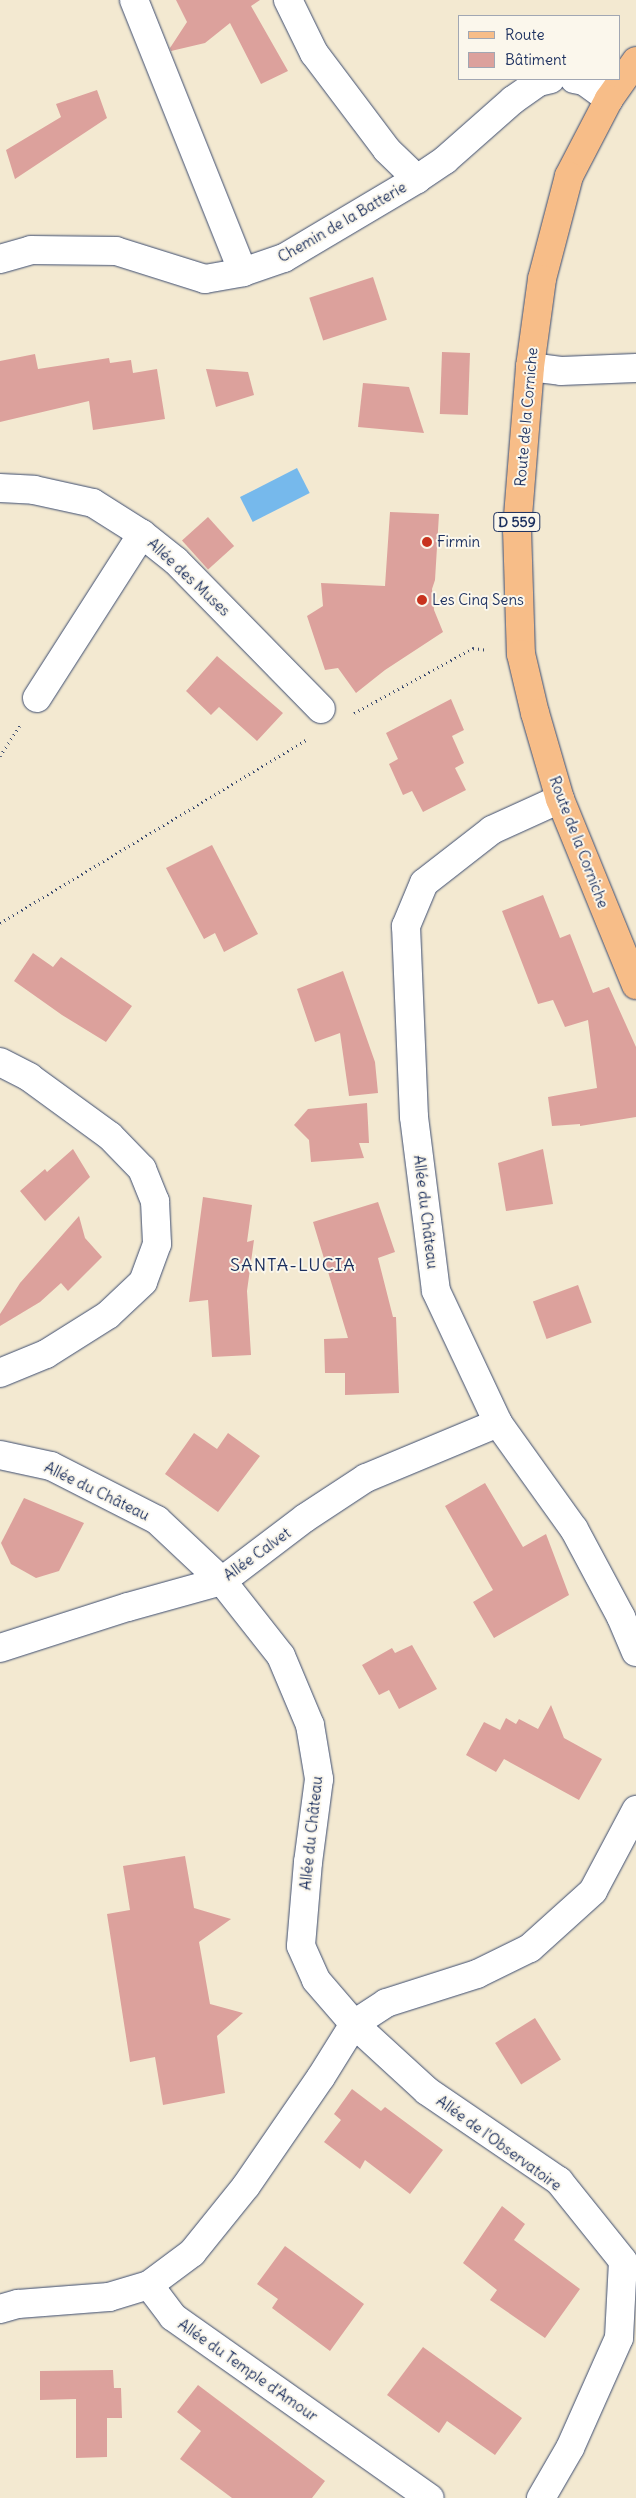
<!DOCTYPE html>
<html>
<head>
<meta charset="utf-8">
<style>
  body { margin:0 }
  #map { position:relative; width:636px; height:2498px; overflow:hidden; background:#f3e9d1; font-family:Delius,sans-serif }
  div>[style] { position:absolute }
  .water>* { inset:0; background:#76b9ec; transform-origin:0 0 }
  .building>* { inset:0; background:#dca19c; transform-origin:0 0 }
  .path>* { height:3px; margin-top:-1.5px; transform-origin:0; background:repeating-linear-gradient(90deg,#3b4b6f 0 1px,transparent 0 5px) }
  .roads { filter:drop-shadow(0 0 1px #3b4b6f) drop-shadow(0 0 1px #3b4b6f) }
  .minor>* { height:28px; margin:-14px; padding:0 14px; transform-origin:14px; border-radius:14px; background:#fff }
  .major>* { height:28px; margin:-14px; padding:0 14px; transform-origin:14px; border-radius:14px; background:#f7bd88 }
  .dots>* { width:14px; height:14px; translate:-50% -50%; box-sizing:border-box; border:2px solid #fbf7ec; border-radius:50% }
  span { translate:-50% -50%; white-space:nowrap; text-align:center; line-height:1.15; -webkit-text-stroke:4px #fbf7ec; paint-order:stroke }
  .shield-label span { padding:1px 4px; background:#fbf7ec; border:1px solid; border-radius:4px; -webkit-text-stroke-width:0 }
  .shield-label { font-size:14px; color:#1b2f5e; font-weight:700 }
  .street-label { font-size:15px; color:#1b2f5e }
  .poi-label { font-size:15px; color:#1b2f5e }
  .left { translate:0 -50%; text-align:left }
  .quarter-label { font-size:18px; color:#1b2f5e; letter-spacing:1px }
  .legend { position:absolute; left:458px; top:15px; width:162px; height:65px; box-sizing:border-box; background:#fbf7ec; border:1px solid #a1a7b3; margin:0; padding:6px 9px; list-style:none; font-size:15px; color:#1b2f5e }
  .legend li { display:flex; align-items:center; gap:10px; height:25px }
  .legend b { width:25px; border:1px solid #a1a7b3 }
</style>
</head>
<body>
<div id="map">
  <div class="water">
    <div style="left:297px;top:468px;width:28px;height:64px;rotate:63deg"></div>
  </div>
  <div class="building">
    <div style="clip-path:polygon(176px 0,260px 0,251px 6px,288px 71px,261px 84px,230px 23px,205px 43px,171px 51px,170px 48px,187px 22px)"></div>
    <div style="clip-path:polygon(97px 90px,107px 118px,15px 179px,6px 150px,61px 117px,56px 104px)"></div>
    <div style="left:373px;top:277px;width:45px;height:67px;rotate:72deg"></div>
    <div style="left:442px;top:352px;width:28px;height:62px;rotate:2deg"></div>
    <div style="clip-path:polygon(35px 354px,38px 369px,109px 358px,110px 363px,131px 360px,133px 373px,157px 369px,165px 419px,93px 430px,89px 401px,0 422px,0 361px)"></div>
    <div style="clip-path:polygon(206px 369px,248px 372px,254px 395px,216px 407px)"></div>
    <div style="clip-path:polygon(363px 383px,409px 387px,424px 433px,358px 427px)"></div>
    <div style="clip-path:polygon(390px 512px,439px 514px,435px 580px,432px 589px,434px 610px,443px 632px,385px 670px,356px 693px,338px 668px,325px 670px,307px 616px,323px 606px,321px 583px,385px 586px)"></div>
    <div style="left:208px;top:517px;width:39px;height:35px;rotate:48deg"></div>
    <div style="clip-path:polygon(217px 656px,283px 713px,257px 741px,219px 707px,211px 715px,186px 691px)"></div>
    <div style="clip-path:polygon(451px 699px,464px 730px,452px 736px,464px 763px,455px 768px,466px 790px,423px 812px,412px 791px,403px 795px,389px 764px,398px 759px,386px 733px)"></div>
    <div style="clip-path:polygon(212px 845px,258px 934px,224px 952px,215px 933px,204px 939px,166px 868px)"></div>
    <div style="clip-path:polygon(543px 895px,560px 938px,570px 934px,593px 993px,609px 987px,636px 1047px,636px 1117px,580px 1126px,580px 1124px,552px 1126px,548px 1097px,597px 1088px,588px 1020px,565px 1027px,553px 1000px,538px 1004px,502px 911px)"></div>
    <div style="clip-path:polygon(33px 953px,53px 967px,61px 957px,132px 1006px,106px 1042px,62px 1015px,14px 981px)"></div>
    <div style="clip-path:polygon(343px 971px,375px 1062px,378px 1093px,349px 1096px,340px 1033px,315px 1042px,297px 989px)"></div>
    <div style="clip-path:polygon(367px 1103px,369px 1143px,359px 1143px,364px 1158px,311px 1162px,309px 1140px,294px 1125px,308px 1109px)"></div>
    <div style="clip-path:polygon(73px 1149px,90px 1177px,45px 1221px,20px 1191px,45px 1169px,47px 1172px)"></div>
    <div style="clip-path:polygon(543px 1149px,553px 1204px,506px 1211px,498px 1163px)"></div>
    <div style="clip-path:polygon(203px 1197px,252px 1205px,247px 1242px,254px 1240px,247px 1291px,251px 1355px,212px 1357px,208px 1300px,189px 1302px)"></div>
    <div style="clip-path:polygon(378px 1202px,395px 1252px,378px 1258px,393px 1317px,396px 1317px,399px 1393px,345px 1395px,345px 1373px,325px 1373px,324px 1339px,348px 1338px,313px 1222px)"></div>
    <div style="clip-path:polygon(79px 1216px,85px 1238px,102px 1257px,68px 1291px,61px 1283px,40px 1302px,0 1326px,0 1314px,20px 1283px)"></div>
    <div style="left:578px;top:1285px;width:40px;height:48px;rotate:70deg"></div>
    <div style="clip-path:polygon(194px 1433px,217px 1449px,228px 1433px,260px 1456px,218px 1512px,165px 1474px)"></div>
    <div style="clip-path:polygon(485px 1483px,523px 1547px,546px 1534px,569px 1595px,494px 1638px,473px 1602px,493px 1590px,445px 1506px)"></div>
    <div style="clip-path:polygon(24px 1498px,84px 1523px,59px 1571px,36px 1578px,11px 1564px,1px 1543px)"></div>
    <div style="clip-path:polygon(412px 1645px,437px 1689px,399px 1709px,389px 1690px,379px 1695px,362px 1665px,392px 1648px,395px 1653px)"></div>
    <div style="clip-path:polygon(551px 1705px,564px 1738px,602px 1759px,579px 1800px,504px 1759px,496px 1772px,466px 1755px,484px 1722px,500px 1730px,506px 1718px,516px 1724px,519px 1719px,538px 1729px)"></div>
    <div style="clip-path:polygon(185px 1856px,194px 1908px,231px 1919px,199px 1942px,210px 2004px,243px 2013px,217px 2036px,225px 2093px,163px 2105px,155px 2057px,130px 2062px,107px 1914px,130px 1910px,123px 1866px)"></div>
    <div style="left:535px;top:2018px;width:49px;height:47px;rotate:58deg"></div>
    <div style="clip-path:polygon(352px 2089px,381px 2111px,385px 2107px,443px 2150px,410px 2194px,365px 2160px,360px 2169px,324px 2142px,341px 2120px,334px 2114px)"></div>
    <div style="clip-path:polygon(502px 2206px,525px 2224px,514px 2240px,580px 2289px,545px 2338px,490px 2300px,497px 2290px,463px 2263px)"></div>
    <div style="clip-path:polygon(285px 2246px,364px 2304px,330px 2351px,272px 2308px,278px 2299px,257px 2284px)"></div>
    <div style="clip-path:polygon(423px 2347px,522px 2418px,495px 2455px,447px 2421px,439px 2433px,387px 2395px)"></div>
    <div style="clip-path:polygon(113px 2370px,114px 2388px,121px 2388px,122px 2418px,107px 2418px,107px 2457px,76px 2458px,76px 2399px,40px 2400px,40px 2371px)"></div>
    <div style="clip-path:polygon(198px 2385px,325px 2481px,312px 2498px,232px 2498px,180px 2459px,201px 2431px,177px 2412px)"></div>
  </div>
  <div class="path">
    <div style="left:354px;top:713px;width:136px;rotate:-28.6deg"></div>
    <div style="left:473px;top:648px;width:15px;rotate:8deg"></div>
    <div style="left:0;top:756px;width:37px;rotate:-57deg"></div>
    <div style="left:0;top:923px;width:358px;rotate:-30.9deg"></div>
  </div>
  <div class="roads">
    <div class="minor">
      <div style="left:134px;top:0;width:293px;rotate:68.2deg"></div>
      <div style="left:288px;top:0;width:59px;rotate:63.9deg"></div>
      <div style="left:314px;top:53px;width:121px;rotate:53deg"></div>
      <div style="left:387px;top:150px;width:42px;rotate:44deg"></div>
      <div style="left:574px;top:79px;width:10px;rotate:11deg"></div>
      <div style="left:584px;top:81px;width:31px;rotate:36deg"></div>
      <div style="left:0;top:259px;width:32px;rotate:-16deg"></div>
      <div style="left:31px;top:250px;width:85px;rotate:0.7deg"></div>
      <div style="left:116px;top:251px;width:93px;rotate:17.5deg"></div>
      <div style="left:205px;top:279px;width:39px;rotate:-10deg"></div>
      <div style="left:243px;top:272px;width:43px;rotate:-18.9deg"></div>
      <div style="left:284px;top:258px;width:155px;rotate:-30.7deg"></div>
      <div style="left:417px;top:179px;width:34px;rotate:-34deg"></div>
      <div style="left:445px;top:160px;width:91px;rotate:-41.4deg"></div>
      <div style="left:513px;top:100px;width:32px;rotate:-35deg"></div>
      <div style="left:539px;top:82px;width:12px;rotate:-14deg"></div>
      <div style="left:530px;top:367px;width:31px;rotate:7deg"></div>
      <div style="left:561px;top:371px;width:75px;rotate:-2.3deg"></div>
      <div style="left:0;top:488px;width:34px;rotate:3deg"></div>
      <div style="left:34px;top:490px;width:60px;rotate:12.4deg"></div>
      <div style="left:93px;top:503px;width:58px;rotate:32.3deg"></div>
      <div style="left:142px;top:534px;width:43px;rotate:38.5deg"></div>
      <div style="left:176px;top:561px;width:207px;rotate:45.6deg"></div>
      <div style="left:37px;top:698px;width:195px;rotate:-57.4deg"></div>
      <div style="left:560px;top:799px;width:75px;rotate:155.5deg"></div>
      <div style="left:492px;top:830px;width:86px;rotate:142.1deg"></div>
      <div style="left:424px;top:883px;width:47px;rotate:112.7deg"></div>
      <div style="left:406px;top:926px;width:191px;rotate:87.6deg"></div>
      <div style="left:414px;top:1117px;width:175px;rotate:82.8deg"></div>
      <div style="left:436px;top:1291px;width:146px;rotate:64.8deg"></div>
      <div style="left:498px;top:1423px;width:130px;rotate:54.4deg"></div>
      <div style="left:574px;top:1529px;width:100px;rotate:61.9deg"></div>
      <div style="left:621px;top:1617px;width:38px;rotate:67deg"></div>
      <div style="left:0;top:1062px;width:33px;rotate:27deg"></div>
      <div style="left:29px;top:1077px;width:100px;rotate:36.1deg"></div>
      <div style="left:110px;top:1136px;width:46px;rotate:45.9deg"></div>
      <div style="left:142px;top:1169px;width:35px;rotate:68deg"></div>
      <div style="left:155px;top:1201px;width:43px;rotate:87.3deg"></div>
      <div style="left:157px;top:1244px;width:40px;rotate:110.2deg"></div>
      <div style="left:143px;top:1282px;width:48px;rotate:136.7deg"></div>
      <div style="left:108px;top:1315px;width:73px;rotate:147.8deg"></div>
      <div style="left:46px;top:1354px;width:50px;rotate:157.6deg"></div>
      <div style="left:0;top:1455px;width:52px;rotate:12.2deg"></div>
      <div style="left:51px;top:1466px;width:119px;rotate:27deg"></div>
      <div style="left:157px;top:1520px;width:89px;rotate:43.2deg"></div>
      <div style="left:222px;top:1581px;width:95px;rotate:51.8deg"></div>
      <div style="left:281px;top:1656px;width:75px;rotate:67.2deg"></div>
      <div style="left:310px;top:1725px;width:55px;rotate:80.5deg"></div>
      <div style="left:319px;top:1779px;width:84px;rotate:97.5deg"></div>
      <div style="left:308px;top:1862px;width:84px;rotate:94.8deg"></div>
      <div style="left:301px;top:1946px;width:37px;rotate:66deg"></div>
      <div style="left:316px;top:1980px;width:58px;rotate:49.2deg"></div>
      <div style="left:354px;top:2024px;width:99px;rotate:42.5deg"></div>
      <div style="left:427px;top:2091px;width:160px;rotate:34.3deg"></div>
      <div style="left:559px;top:2181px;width:102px;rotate:51.3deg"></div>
      <div style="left:623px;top:2261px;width:77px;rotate:93deg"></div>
      <div style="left:619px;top:2338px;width:120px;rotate:114deg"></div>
      <div style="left:570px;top:2448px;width:58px;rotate:120.1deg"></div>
      <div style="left:0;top:1648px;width:134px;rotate:-17.8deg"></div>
      <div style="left:128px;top:1607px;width:98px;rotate:-15.5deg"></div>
      <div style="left:222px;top:1581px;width:104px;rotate:-37.2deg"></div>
      <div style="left:305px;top:1518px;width:73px;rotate:-33.3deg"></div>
      <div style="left:366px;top:1478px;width:143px;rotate:-22.6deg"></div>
      <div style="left:149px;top:2285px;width:54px;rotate:-36.7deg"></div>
      <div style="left:192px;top:2253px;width:86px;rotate:-51.1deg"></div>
      <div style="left:246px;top:2186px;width:132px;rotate:-55.5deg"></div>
      <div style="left:321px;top:2077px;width:62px;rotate:-58.1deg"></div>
      <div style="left:354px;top:2024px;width:38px;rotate:-33deg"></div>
      <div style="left:386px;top:2003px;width:96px;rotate:-17.7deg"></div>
      <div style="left:477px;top:1974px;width:59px;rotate:-26.1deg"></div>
      <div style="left:530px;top:1948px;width:85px;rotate:-42.1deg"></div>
      <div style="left:593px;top:1891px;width:92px;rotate:-62deg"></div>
      <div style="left:0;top:2309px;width:19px;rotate:-16deg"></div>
      <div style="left:18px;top:2304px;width:91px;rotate:-4.4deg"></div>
      <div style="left:109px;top:2297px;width:42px;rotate:-16.7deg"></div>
      <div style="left:149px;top:2285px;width:40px;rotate:53deg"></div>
      <div style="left:173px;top:2317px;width:314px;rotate:35.2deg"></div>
    </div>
    <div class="major">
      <div style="left:636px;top:61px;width:47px;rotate:125.4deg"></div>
      <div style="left:609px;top:99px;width:87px;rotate:117.5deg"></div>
      <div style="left:569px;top:176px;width:106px;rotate:104.7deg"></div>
      <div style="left:542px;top:279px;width:89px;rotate:97.8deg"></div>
      <div style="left:530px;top:367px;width:163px;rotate:94.6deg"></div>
      <div style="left:517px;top:529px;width:125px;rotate:88.2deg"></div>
      <div style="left:521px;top:654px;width:61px;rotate:76.7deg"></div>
      <div style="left:535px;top:713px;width:90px;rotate:73.8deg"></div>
      <div style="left:560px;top:799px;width:201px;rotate:67.8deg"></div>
    </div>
  </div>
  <div class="dots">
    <div style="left:427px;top:542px;background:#c8321e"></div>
    <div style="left:422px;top:600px;background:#c8321e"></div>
  </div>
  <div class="shield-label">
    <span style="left:517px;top:522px">D 559</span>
  </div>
  <div class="street-label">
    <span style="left:342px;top:222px;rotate:-30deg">Chemin de la Batterie</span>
    <span style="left:526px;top:417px;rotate:-85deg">Route de la Corniche</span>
    <span style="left:189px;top:577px;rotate:43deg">Allée des Muses</span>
    <span style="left:579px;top:842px;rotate:69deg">Route de la Corniche</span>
    <span style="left:426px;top:1212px;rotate:83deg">Allée du Château</span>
    <span style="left:97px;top:1491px;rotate:26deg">Allée du Château</span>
    <span style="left:257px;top:1554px;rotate:-36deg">Allée Calvet</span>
    <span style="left:311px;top:1833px;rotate:-84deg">Allée du Château</span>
    <span style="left:499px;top:2143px;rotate:36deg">Allée de l'Observatoire</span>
    <span style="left:248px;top:2370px;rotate:35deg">Allée du Temple d'Amour</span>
  </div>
  <div class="poi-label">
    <span class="left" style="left:437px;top:542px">Firmin</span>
    <span class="left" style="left:432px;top:600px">Les Cinq Sens</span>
  </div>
  <div class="quarter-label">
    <span style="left:293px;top:1265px">SANTA-LUCIA</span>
  </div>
  <ul class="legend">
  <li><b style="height:6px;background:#f7bd88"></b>Route</li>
  <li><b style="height:14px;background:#dca19c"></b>Bâtiment</li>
  </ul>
</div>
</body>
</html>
